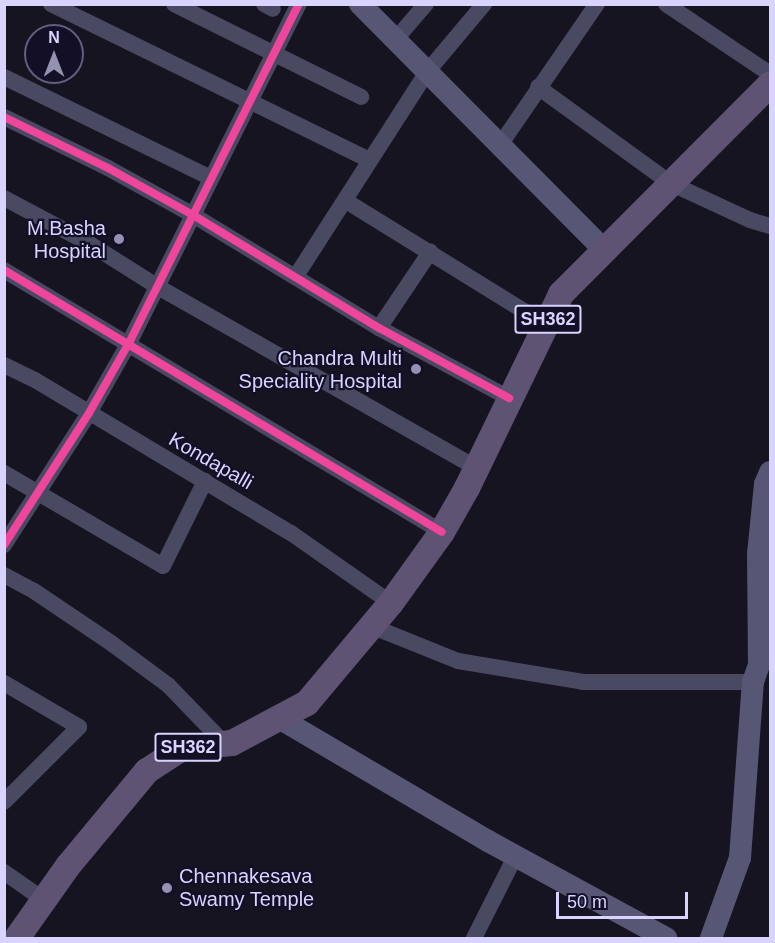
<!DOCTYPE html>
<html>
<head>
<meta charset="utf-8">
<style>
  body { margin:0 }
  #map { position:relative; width:775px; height:943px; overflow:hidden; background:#161421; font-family:Arial,sans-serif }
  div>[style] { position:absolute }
  .street>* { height:16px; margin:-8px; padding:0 8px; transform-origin:8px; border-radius:8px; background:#4a4962 }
  .secondary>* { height:22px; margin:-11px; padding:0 11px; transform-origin:11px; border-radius:11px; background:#575674 }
  .primary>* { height:26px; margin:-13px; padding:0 13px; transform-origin:13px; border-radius:13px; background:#5e5373 }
  .cycleway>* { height:8px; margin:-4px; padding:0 4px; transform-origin:4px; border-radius:4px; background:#ed469a }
  .dots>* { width:16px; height:16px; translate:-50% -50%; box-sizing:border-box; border:3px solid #130f26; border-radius:50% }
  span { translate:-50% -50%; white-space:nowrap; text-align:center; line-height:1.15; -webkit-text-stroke:4.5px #130f26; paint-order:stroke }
  .shield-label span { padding:2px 4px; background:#130f26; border:2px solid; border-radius:4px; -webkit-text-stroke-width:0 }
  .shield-label { font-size:18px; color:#d9d4ff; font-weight:700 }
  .poi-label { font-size:20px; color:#d9d4ff }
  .right { translate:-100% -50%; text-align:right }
  .left { translate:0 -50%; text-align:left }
  .street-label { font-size:20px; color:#d9d4ff }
  .frame { position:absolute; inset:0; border:6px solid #d9d4ff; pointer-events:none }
  .north { position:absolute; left:24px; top:24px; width:60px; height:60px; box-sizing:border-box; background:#130f26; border:2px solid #625e7d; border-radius:50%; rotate:0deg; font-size:16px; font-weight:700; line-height:24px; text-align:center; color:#d9d4ff }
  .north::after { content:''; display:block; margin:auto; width:21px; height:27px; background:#9591b1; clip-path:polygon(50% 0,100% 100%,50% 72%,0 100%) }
  .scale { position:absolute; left:556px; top:892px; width:132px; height:27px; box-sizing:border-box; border:3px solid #d9d4ff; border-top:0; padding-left:8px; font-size:18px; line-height:21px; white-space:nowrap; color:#d9d4ff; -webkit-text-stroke:4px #130f26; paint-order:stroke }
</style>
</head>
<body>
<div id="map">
  <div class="street">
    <div style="left:51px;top:4px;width:354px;rotate:26.1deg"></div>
    <div style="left:174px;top:4px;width:209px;rotate:26.4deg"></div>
    <div style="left:264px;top:4px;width:10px;rotate:29deg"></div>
    <div style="left:666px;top:4px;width:125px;rotate:33.9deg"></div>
    <div style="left:395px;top:40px;width:48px;rotate:-49.3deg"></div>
    <div style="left:4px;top:77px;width:230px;rotate:26deg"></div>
    <div style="left:538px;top:87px;width:163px;rotate:36deg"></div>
    <div style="left:670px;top:183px;width:88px;rotate:24.8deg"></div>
    <div style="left:750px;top:220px;width:21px;rotate:17deg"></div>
    <div style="left:4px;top:117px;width:116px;rotate:26.1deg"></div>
    <div style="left:108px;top:168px;width:97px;rotate:28.9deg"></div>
    <div style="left:193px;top:215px;width:218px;rotate:31.3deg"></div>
    <div style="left:379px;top:328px;width:148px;rotate:28.3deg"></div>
    <div style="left:500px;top:145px;width:171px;rotate:-55.5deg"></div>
    <div style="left:4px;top:198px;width:98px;rotate:28.1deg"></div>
    <div style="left:90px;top:244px;width:80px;rotate:32.3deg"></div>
    <div style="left:158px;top:287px;width:367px;rotate:29.6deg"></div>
    <div style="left:346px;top:201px;width:234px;rotate:31.7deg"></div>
    <div style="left:4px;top:270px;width:510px;rotate:30.89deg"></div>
    <div style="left:296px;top:276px;width:242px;rotate:-57.3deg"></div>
    <div style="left:427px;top:72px;width:89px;rotate:-50deg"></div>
    <div style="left:379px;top:328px;width:92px;rotate:-56.1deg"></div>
    <div style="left:4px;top:365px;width:34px;rotate:26deg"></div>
    <div style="left:35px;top:380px;width:298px;rotate:30.9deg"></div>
    <div style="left:291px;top:533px;width:122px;rotate:35deg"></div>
    <div style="left:4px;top:473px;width:184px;rotate:30.3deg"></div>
    <div style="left:163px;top:566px;width:95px;rotate:-63.7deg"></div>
    <div style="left:4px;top:545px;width:157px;rotate:-57.2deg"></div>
    <div style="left:89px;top:413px;width:81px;rotate:-60.3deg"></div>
    <div style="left:129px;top:343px;width:379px;rotate:-63.4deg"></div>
    <div style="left:4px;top:575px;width:34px;rotate:28deg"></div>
    <div style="left:34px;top:591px;width:93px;rotate:34deg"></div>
    <div style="left:111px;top:643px;width:71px;rotate:36.4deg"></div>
    <div style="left:168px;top:685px;width:83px;rotate:46deg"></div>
    <div style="left:371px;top:626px;width:94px;rotate:21.9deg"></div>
    <div style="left:458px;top:661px;width:127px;rotate:9.5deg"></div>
    <div style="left:583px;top:682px;width:170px"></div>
    <div style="left:4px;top:683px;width:87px;rotate:30.4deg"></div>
    <div style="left:79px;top:727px;width:106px;rotate:135deg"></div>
    <div style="left:4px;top:872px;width:49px;rotate:35deg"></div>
    <div style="left:474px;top:938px;width:93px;rotate:-63.2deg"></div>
  </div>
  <div class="secondary">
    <div style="left:360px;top:4px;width:348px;rotate:45.2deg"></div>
    <div style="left:279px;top:718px;width:243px;rotate:30.5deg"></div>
    <div style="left:488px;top:841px;width:203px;rotate:28.6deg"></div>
    <div style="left:711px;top:938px;width:85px;rotate:-70.1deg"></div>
    <div style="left:740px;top:858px;width:176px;rotate:-85.8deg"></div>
    <div style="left:753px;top:682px;width:18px;rotate:-71deg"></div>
    <div style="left:759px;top:665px;width:111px;rotate:-90.5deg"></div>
    <div style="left:758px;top:554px;width:70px;rotate:-84.3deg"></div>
    <div style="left:765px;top:484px;width:13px;rotate:-67deg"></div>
  </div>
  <div class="primary">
    <div style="left:17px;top:938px;width:88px;rotate:-54.7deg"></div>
    <div style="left:68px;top:866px;width:124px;rotate:-50.3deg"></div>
    <div style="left:147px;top:771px;width:42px;rotate:-33.3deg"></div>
    <div style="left:182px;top:748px;width:50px;rotate:-5.7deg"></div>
    <div style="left:232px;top:743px;width:85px;rotate:-28.1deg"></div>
    <div style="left:307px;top:703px;width:131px;rotate:-50deg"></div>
    <div style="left:391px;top:603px;width:87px;rotate:-54.3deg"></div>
    <div style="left:442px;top:532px;width:51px;rotate:-60.4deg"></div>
    <div style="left:467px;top:488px;width:216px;rotate:-64.1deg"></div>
    <div style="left:561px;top:294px;width:296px;rotate:-45.1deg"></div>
  </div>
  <div class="cycleway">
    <div style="left:4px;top:117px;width:116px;rotate:26.1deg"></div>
    <div style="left:108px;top:168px;width:97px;rotate:28.9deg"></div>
    <div style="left:193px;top:215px;width:218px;rotate:31.3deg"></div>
    <div style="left:379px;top:328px;width:148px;rotate:28.3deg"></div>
    <div style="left:4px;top:270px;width:510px;rotate:30.89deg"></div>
    <div style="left:4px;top:545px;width:157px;rotate:-57.2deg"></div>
    <div style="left:89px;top:413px;width:81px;rotate:-60.3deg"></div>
    <div style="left:129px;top:343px;width:379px;rotate:-63.4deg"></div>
  </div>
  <div class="dots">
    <div style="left:119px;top:239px;background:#9591b1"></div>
    <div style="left:416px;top:369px;background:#9591b1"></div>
    <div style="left:167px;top:888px;background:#9591b1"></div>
  </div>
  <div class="shield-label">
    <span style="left:548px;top:319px">SH362</span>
    <span style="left:188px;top:747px">SH362</span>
  </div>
  <div class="poi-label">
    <span class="right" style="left:106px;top:240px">M.Basha<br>Hospital</span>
    <span class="right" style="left:402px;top:370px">Chandra Multi<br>Speciality Hospital</span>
    <span class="left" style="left:179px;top:888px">Chennakesava<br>Swamy Temple</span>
  </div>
  <div class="street-label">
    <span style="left:211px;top:461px;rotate:30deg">Kondapalli</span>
  </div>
  <div class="frame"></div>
  <div class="north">N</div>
  <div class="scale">50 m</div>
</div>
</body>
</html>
